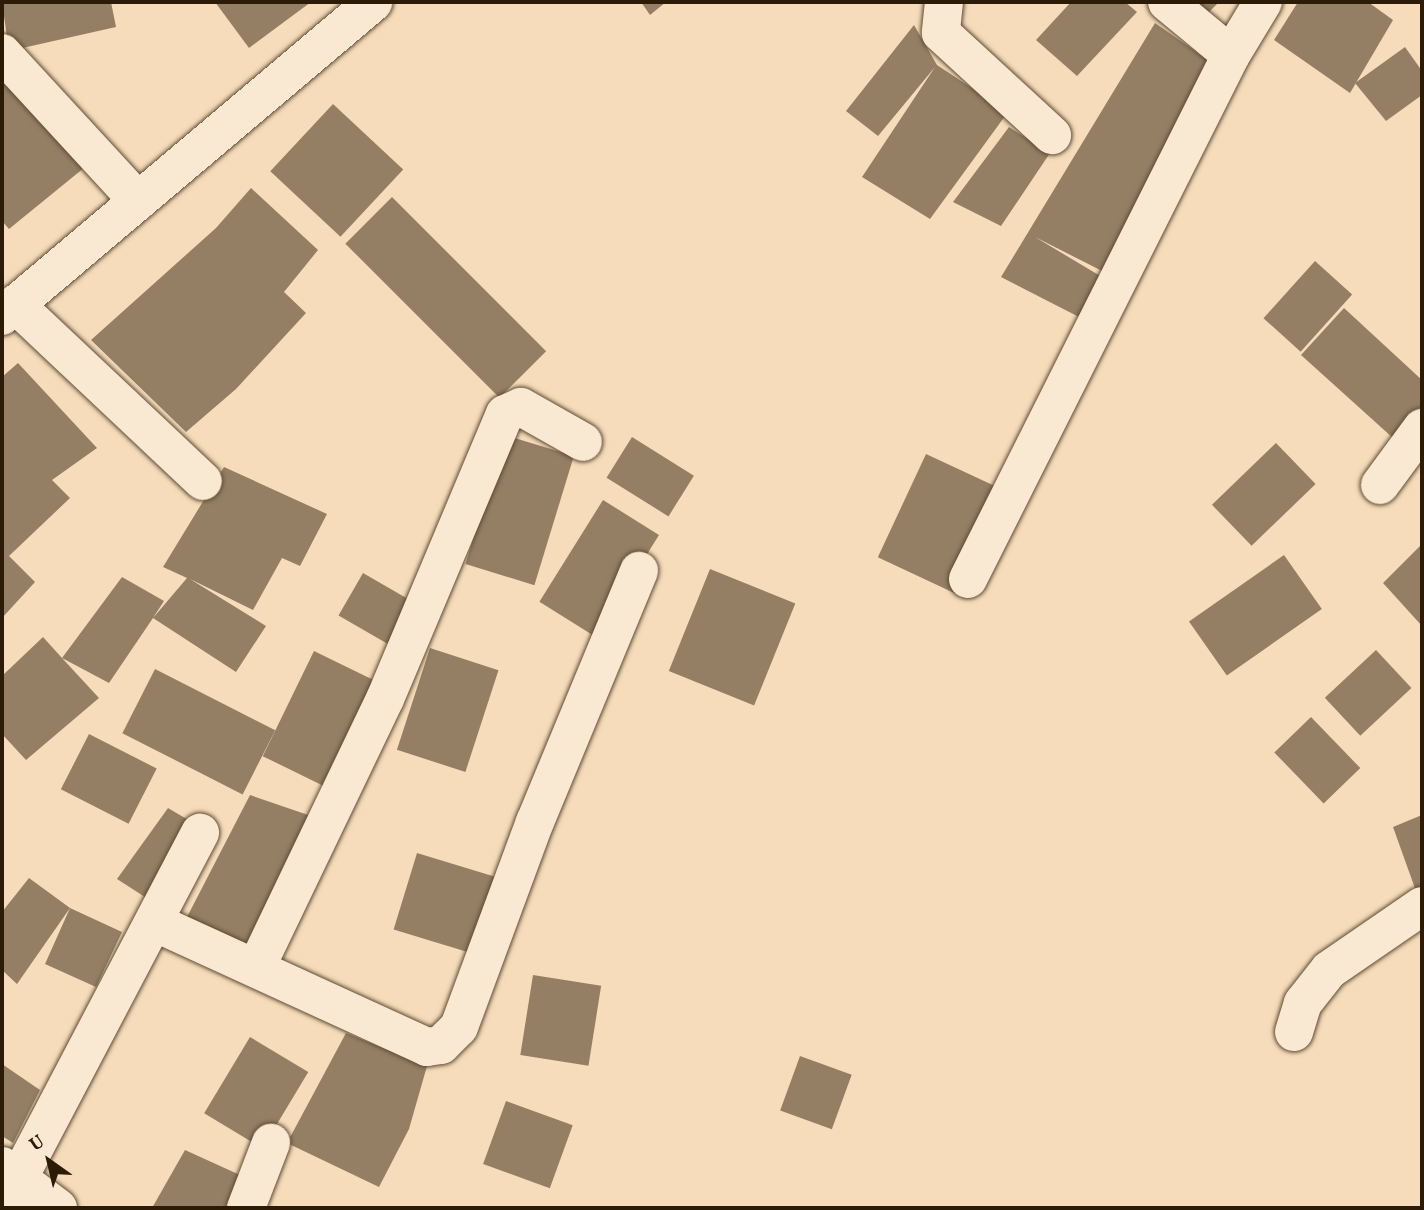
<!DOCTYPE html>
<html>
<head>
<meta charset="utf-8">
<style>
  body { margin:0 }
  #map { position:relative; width:1424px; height:1210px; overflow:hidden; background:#f6dcba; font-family:Vollkorn,serif }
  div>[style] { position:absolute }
  .building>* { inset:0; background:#957f64; transform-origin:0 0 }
  .roads { filter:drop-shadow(0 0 2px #5e4b34) drop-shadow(0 0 2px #5e4b34) }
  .minor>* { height:38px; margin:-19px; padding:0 19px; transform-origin:19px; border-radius:19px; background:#f9e8d2 }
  span { translate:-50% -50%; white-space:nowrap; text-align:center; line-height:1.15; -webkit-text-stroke:6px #f9e8d2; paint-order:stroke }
  .frame { position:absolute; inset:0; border:4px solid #2b1b07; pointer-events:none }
  .north { position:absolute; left:14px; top:1126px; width:70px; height:70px; -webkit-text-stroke:5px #f9e8d2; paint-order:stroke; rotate:326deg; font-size:19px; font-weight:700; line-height:28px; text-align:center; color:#2b1b07 }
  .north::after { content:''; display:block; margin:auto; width:24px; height:32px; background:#2b1b07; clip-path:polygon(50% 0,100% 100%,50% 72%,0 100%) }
</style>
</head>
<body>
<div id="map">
  <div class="building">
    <div style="clip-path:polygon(2px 2px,111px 2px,116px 27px,9px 51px)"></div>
    <div style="clip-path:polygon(215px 2px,311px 2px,249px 48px)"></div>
    <div style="clip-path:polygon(641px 2px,666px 2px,650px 15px)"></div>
    <div style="clip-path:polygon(1071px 2px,1125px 2px,1137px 12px,1077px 76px,1036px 40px)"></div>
    <div style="clip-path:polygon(1190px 2px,1219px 2px,1204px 17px)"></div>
    <div style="clip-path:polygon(1298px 2px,1368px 2px,1393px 20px,1350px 93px,1274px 40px)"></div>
    <div style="clip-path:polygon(1155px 23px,1221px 69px,1112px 276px,1035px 237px,1102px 277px,1079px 317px,1001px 277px)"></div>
    <div style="clip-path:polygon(914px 25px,937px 65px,1008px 112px,930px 219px,862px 177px,935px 67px,878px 136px,846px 111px)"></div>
    <div style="clip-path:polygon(1405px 47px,1422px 71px,1422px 95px,1386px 121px,1355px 83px)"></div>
    <div style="clip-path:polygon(2px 66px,90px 163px,9px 229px,2px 221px)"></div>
    <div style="left:333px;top:104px;width:96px;height:92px;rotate:43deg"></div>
    <div style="clip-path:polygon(1009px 127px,1050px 153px,1001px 226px,953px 202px)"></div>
    <div style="clip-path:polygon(251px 188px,318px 250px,284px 292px,306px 313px,236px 389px,186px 432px,91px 340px,216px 228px)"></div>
    <div style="left:392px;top:197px;width:218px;height:66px;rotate:45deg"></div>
    <div style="left:1315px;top:261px;width:50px;height:77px;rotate:42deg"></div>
    <div style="clip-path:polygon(1344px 308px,1422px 380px,1422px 409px,1393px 438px,1301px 355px)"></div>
    <div style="clip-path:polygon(18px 363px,97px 448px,52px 480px,70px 498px,9px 556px,35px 582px,2px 618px,2px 377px)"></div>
    <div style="left:505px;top:435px;width:72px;height:135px;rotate:17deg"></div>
    <div style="left:632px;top:437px;width:73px;height:48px;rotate:32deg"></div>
    <div style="left:1276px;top:443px;width:57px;height:89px;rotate:46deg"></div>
    <div style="left:926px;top:454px;width:86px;height:114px;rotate:25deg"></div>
    <div style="clip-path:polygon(224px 467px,327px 514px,300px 566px,282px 558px,253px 610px,190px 579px,266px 626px,236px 672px,153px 618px,109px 683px,62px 658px,99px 698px,26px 760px,2px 734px,2px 676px,43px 637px,62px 658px,122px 577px,164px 601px,153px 618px,187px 578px,163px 567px)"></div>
    <div style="left:603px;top:500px;width:66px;height:120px;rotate:32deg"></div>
    <div style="clip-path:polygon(1422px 544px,1422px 626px,1383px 583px)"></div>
    <div style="left:1284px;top:555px;width:66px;height:116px;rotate:55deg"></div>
    <div style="left:710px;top:569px;width:92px;height:110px;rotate:22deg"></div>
    <div style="left:363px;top:573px;width:64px;height:49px;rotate:30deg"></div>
    <div style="left:430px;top:648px;width:72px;height:107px;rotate:18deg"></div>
    <div style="left:1376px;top:650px;width:52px;height:70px;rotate:47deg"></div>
    <div style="left:314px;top:651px;width:69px;height:117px;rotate:26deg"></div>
    <div style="left:155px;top:669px;width:135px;height:72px;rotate:27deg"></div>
    <div style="left:1311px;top:717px;width:71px;height:51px;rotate:46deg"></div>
    <div style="left:89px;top:734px;width:76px;height:62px;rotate:27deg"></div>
    <div style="clip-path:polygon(250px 795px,314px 817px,255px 948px,187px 917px)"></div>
    <div style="clip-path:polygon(168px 808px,195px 824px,148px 899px,117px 879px)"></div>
    <div style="clip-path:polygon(1422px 815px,1422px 892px,1417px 894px,1393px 827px)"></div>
    <div style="left:417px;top:853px;width:91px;height:80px;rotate:17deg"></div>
    <div style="clip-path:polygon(29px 878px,70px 908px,122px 932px,96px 987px,45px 964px,70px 908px,17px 984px,2px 970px,2px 912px)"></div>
    <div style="left:533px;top:975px;width:69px;height:81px;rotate:9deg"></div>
    <div style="clip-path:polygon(346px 1033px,427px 1066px,409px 1129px,379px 1187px,287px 1143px)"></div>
    <div style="left:250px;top:1037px;width:68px;height:89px;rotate:31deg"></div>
    <div style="left:800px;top:1056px;width:55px;height:58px;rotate:20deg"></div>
    <div style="clip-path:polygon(2px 1064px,40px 1090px,13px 1143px,2px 1136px)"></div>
    <div style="left:506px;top:1101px;width:71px;height:67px;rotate:20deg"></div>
    <div style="clip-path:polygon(185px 1150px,251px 1180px,236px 1208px,152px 1208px)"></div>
  </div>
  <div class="roads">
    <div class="minor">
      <div style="left:944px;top:2px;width:31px;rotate:96deg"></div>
      <div style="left:941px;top:33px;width:151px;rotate:42.6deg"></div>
      <div style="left:1167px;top:2px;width:83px;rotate:39.6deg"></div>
      <div style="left:2px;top:53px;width:201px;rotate:47.4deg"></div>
      <div style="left:15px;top:304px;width:258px;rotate:43.3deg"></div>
      <div style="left:2px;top:316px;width:486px;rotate:-40.2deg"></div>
      <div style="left:1380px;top:485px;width:71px;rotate:-53.6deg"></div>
      <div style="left:968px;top:579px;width:586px;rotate:-63.35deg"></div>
      <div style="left:1231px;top:55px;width:62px;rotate:-58.9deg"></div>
      <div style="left:156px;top:923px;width:298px;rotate:24.6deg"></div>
      <div style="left:427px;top:1047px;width:14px;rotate:-8deg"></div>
      <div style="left:441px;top:1045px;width:25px;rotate:-45deg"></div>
      <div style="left:459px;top:1027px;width:219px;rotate:-69.7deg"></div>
      <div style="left:535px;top:822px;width:272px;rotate:-67.5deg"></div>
      <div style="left:256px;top:968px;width:298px;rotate:-64.4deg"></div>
      <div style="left:385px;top:699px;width:309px;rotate:-67.2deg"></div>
      <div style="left:505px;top:414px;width:17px;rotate:-24deg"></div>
      <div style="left:521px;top:407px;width:71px;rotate:29.4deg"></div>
      <div style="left:1294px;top:1032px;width:30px;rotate:-73deg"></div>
      <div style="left:1303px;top:1003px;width:42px;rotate:-51.8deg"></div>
      <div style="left:1329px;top:970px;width:113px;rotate:-34.5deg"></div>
      <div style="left:2px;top:1166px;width:70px;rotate:36.9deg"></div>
      <div style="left:3px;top:1208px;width:424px;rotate:-62.3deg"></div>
      <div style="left:246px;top:1208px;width:70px;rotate:-69deg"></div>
    </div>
  </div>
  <div class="frame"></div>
  <div class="north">U</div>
</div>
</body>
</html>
